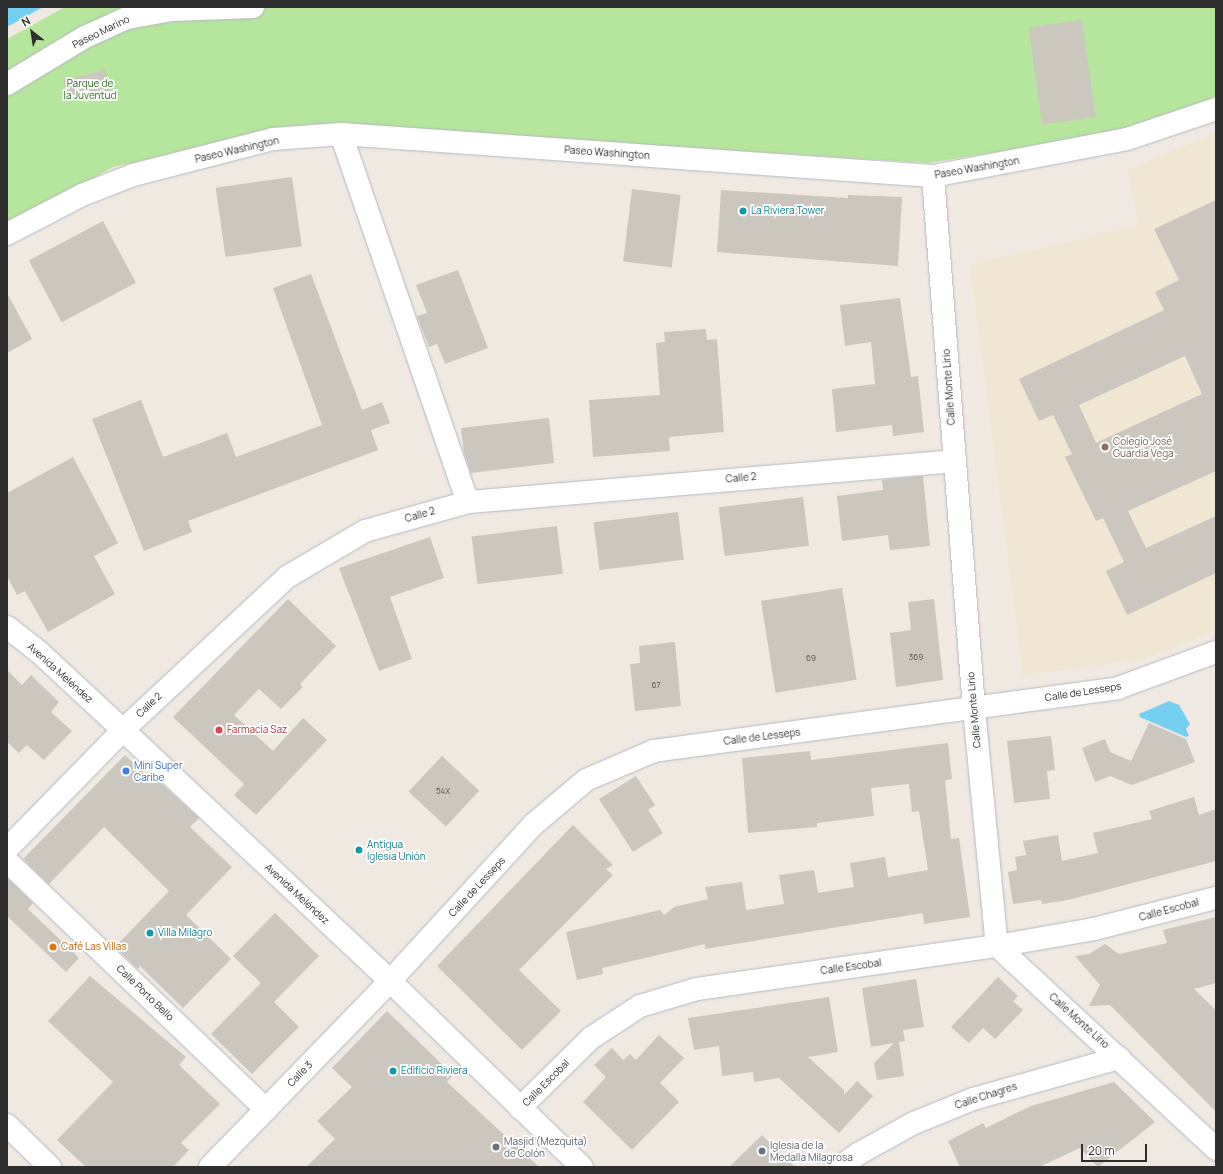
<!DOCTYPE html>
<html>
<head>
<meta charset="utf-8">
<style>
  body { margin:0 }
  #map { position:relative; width:1223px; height:1174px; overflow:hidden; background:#efe9e1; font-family:Manrope,sans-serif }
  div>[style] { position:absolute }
  .education>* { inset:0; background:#f0e6d1 }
  .green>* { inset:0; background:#b6e59e }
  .water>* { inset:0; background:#75cff0 }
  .building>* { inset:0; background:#cbc7bf; transform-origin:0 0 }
  .roads { filter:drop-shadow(0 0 1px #b4b7c1) drop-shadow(0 0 1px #b4b7c1) }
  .street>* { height:22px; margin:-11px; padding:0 11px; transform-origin:11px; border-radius:11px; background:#fff }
  .secondary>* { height:22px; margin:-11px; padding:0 11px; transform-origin:11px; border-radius:11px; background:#fff }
  .dots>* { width:11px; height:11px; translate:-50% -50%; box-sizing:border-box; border:2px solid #fff; border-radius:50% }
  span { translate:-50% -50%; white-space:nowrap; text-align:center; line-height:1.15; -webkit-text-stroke:3.5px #fff; paint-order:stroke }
  .number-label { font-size:8px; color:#555452 }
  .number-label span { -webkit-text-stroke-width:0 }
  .street-label { font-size:10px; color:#2e2e2e }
  .park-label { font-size:10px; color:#2c6e1b }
  .culture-label { font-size:10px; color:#0d838f }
  .left { translate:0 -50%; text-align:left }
  .education-label { font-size:10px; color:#785e54 }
  .health-label { font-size:10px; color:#be3a42 }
  .shop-label { font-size:10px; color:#366cbe }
  .food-label { font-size:10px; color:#c56008 }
  .worship-label { font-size:10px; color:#5b616d }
  .frame { position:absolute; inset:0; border:8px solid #2e2e2e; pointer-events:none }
  .north { position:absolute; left:12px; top:12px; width:40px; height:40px; -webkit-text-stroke:3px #fff; paint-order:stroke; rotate:330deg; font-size:11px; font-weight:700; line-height:16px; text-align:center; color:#2e2e2e }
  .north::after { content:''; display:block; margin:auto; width:14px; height:18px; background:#2e2e2e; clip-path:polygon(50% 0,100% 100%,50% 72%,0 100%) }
  .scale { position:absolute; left:1081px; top:1144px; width:66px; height:18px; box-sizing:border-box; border:2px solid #2e2e2e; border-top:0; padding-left:5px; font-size:12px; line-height:14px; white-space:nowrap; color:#2e2e2e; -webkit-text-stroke:3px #fff; paint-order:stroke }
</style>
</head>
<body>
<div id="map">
  <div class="education">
    <div style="clip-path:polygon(1216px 133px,1216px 630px,1151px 657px,1023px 676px,970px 264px,1139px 225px,1127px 170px)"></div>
  </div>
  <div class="green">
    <div style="clip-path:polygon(65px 7px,1216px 7px,1216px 97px,1120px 132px,928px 163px,314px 124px,113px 167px,7px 226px,7px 39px)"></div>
  </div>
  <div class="water">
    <div style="clip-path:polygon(7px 7px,43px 7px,7px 27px)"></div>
    <div style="clip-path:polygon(1169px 701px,1179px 705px,1190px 724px,1186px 729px,1189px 736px,1186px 737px,1140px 717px,1139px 714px)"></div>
  </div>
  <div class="building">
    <div style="left:1082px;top:20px;width:98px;height:54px;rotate:82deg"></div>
    <div style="left:105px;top:70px;width:21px;height:43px;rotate:76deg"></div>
    <div style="left:292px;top:177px;width:70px;height:77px;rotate:82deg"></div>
    <div style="left:632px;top:189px;width:49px;height:73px;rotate:7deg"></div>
    <div style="clip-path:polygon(721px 190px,848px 198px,848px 195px,902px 197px,898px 266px,717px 252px)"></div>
    <div style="clip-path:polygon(evenodd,1216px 200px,1216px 471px,1128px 511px,1146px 548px,1216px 516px,1216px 573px,1127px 615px,1106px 571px,1124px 562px,1103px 518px,1096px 521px,1065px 457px,1072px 454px,1053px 415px,1039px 421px,1019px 379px,1164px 310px,1155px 292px,1179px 280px,1154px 229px,1216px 200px,1185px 356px,1202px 394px,1096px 443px,1079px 405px,1185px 356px)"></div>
    <div style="left:103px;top:221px;width:70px;height:84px;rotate:62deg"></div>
    <div style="clip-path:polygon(458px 270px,488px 348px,445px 364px,437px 344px,429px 347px,420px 324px,417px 316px,427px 313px,416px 285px)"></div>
    <div style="clip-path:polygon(311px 274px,362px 410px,382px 402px,390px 423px,371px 430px,378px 450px,188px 521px,192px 532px,144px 551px,92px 419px,141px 400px,163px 457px,227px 433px,236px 457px,322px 425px,273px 288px)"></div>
    <div style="clip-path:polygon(7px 293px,32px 339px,7px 353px)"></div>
    <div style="clip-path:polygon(900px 298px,911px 377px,918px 376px,924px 432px,893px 436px,892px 425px,836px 432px,832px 389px,875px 384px,871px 342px,845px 346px,840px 305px)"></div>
    <div style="clip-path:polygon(706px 329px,707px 340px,717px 339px,724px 432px,669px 437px,670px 451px,593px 457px,589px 400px,660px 395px,656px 343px,665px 342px,664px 332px)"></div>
    <div style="clip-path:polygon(549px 418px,554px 463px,471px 473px,464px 453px,461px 428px)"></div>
    <div style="clip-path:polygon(73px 457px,118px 543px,94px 556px,115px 594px,48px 632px,25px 591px,17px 595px,7px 576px,7px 493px)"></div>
    <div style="clip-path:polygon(923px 476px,930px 546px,890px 550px,888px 535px,842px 541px,837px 496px,883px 490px,882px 480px)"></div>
    <div style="left:803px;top:497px;width:49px;height:85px;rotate:83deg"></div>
    <div style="left:678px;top:512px;width:48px;height:85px;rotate:83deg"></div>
    <div style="left:557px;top:526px;width:48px;height:86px;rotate:83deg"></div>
    <div style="clip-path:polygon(430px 537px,444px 578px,390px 597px,412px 659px,379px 671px,339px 568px)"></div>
    <div style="left:842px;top:588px;width:93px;height:82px;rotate:81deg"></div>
    <div style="clip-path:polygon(288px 599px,336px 646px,300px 684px,303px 687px,281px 709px,259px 689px,234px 715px,273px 751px,303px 718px,327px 740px,256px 815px,234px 795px,244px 784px,173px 717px)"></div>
    <div style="clip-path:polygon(934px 599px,943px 680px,896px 687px,890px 633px,911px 630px,908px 602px)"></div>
    <div style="clip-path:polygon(675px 642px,681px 706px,635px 711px,630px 664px,640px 663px,639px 646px)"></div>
    <div style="clip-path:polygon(7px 670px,22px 685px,31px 675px,59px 702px,51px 712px,72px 731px,44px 760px,27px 745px,19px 753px,7px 742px)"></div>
    <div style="clip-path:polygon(1149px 723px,1186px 739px,1195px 762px,1132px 785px,1110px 776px,1095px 782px,1082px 748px,1105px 739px,1110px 752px,1131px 761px)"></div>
    <div style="clip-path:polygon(1051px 736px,1055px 770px,1047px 771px,1050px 799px,1014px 803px,1007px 741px)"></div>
    <div style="clip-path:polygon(948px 743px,952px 779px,945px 780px,951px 839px,959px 838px,970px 917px,924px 924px,923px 913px,705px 949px,705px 944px,602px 968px,603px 974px,577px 980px,566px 932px,660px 910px,664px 915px,674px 907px,708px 899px,705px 887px,742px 882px,746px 910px,784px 904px,779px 875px,814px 870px,818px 893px,854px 887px,850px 863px,885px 857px,888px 877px,928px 870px,919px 811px,912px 812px,909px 784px,871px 788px,874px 816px,817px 823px,817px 827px,748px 833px,742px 758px,810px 751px,811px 760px)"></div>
    <div style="clip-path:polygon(125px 755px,152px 781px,155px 778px,199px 818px,190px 827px,232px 867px,186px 915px,231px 959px,183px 1008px,140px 966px,138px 969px,115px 947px,169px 891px,104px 827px,49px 884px,23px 859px)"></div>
    <div style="left:442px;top:756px;width:51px;height:49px;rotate:43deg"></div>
    <div style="clip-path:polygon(636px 776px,655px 805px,648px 810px,663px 833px,633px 852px,599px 799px)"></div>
    <div style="clip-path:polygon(1194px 797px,1199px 815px,1216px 809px,1216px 861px,1068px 900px,1042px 904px,1041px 900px,1013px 904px,1008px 872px,1017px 870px,1015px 857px,1026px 855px,1023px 841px,1058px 835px,1062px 861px,1098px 853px,1093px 833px,1152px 819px,1149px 811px)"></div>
    <div style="clip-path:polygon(573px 825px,613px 865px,606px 869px,613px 875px,519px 970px,561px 1011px,522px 1050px,437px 966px)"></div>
    <div style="clip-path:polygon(7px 878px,33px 903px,28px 909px,79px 958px,66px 972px,7px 916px)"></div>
    <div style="clip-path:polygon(275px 913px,319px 956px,274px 1002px,299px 1027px,252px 1074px,211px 1034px,261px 983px,233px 956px)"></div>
    <div style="clip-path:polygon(1216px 917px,1216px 983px,1194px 989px,1216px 1010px,1216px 1112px,1110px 1005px,1089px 1006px,1100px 985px,1075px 956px,1089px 954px,1105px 944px,1119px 954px,1167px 943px,1163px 930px)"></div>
    <div style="clip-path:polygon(90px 976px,186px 1057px,179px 1065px,220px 1104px,181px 1143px,189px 1150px,173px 1167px,86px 1167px,57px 1140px,113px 1082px,48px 1021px)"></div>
    <div style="clip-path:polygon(998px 977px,1018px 996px,1013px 1001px,1023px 1010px,995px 1039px,983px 1028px,969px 1043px,951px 1027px)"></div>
    <div style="clip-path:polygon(916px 979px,924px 1027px,903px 1030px,905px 1041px,899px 1042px,904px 1076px,877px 1080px,874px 1063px,894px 1043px,871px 1047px,862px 988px)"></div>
    <div style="clip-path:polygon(829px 997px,838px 1052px,808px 1057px,844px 1090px,844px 1095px,857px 1081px,873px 1096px,839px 1133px,779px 1078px,754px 1082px,753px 1072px,722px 1076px,719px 1046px,694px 1050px,688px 1018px)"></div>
    <div style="clip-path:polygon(387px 1011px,453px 1075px,447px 1082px,539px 1167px,306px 1167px,335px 1139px,317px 1121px,352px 1087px,332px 1068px)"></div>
    <div style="clip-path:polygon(659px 1035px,684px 1058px,660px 1083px,679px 1102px,632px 1150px,583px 1102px,606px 1077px,594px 1065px,612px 1048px,623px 1060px,630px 1054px,636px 1060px)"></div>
    <div style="clip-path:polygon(1114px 1082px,1155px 1122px,1098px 1167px,1080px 1148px,1039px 1167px,960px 1167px,948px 1141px,983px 1123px,986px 1128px,1031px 1106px)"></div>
    <div style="clip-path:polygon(762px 1135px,795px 1167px,729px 1167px)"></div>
  </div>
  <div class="roads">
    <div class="street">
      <div style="left:7px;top:84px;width:91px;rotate:-31.1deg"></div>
      <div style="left:85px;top:37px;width:46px;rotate:-24.3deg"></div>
      <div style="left:127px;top:18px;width:46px;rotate:-10.1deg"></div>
      <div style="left:172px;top:10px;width:81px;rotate:-2.1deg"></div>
      <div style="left:341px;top:134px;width:389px;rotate:71deg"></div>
      <div style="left:933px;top:176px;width:535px;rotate:85.6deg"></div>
      <div style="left:974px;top:709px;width:238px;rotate:84.5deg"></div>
      <div style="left:997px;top:946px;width:299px;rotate:42.8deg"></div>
      <div style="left:7px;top:234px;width:85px;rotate:-27.5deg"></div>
      <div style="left:82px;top:195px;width:55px;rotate:-21.4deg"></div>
      <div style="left:133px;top:175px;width:145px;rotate:-14.4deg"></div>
      <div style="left:273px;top:139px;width:68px;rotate:-4.2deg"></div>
      <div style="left:341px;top:134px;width:593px;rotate:4.06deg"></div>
      <div style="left:933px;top:176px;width:197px;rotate:-10.8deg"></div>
      <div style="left:1127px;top:139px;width:94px;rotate:-18.6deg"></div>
      <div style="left:7px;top:849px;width:166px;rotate:-45.7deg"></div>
      <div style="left:123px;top:730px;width:224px;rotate:-43deg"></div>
      <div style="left:287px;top:577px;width:91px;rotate:-30.5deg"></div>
      <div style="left:365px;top:531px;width:107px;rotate:-15.7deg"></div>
      <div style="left:468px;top:502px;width:488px;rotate:-4.8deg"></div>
      <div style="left:7px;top:861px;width:359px;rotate:43.8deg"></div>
      <div style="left:520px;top:1108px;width:100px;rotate:-44.6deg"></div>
      <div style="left:591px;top:1038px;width:59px;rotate:-33.1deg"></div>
      <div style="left:640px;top:1006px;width:59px;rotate:-16.6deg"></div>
      <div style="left:697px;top:989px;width:303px;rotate:-8.2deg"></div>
      <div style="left:997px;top:946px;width:98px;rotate:-9.9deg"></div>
      <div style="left:1094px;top:929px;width:126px;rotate:-14.3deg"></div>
      <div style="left:7px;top:1125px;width:60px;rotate:44.3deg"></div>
      <div style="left:840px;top:1167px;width:22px;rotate:-36deg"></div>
      <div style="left:858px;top:1154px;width:64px;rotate:-29deg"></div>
      <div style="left:914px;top:1123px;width:64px;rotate:-22.1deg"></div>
      <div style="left:973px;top:1099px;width:152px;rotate:-15.7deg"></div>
    </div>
    <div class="secondary">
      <div style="left:7px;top:627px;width:41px;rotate:38deg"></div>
      <div style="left:39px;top:652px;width:115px;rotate:42.9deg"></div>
      <div style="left:123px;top:730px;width:366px;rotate:43.2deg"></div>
      <div style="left:390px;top:981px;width:267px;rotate:44.1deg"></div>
      <div style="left:210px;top:1167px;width:259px;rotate:-45.9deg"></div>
      <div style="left:390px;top:981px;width:213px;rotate:-47.5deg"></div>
      <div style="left:534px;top:824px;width:68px;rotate:-40.2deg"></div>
      <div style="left:586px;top:780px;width:74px;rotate:-23.1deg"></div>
      <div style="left:654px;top:751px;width:468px;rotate:-7.7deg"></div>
      <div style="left:1118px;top:688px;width:104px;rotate:-20.2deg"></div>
    </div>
  </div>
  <div class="dots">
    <div style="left:743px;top:211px;background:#0f9aa8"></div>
    <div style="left:1105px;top:447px;background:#8d6e63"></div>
    <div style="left:219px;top:730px;background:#e0444e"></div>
    <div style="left:126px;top:771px;background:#3f7fe0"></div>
    <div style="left:359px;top:850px;background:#0f9aa8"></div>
    <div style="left:150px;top:933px;background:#0f9aa8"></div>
    <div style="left:53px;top:947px;background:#e8710a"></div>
    <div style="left:393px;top:1071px;background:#0f9aa8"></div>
    <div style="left:496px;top:1147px;background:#6b7280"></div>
    <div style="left:762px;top:1151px;background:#6b7280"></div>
  </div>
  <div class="number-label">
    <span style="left:916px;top:657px">369</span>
    <span style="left:811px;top:658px">69</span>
    <span style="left:656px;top:685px">67</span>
    <span style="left:443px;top:791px">54X</span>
  </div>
  <div class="street-label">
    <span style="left:101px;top:32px;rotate:-26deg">Paseo Marino</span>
    <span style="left:237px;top:150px;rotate:-13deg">Paseo Washington</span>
    <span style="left:607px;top:153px;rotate:4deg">Paseo Washington</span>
    <span style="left:977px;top:168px;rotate:-10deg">Paseo Washington</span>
    <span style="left:949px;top:387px;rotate:-94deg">Calle Monte Lirio</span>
    <span style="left:741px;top:478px;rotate:-5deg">Calle 2</span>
    <span style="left:420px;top:515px;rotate:-16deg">Calle 2</span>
    <span style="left:60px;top:673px;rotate:42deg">Avenida Meléndez</span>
    <span style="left:1083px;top:692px;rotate:-9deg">Calle de Lesseps</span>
    <span style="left:149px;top:705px;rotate:-43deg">Calle 2</span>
    <span style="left:974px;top:710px;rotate:-95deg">Calle Monte Lirio</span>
    <span style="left:762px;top:737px;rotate:-7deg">Calle de Lesseps</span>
    <span style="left:477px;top:887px;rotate:-47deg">Calle de Lesseps</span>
    <span style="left:297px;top:894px;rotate:43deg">Avenida Meléndez</span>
    <span style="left:1169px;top:910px;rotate:-15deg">Calle Escobal</span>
    <span style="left:851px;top:967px;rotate:-8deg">Calle Escobal</span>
    <span style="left:145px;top:993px;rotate:44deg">Calle Porto Bello</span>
    <span style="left:1079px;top:1021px;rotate:42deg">Calle Monte Lirio</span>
    <span style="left:300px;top:1074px;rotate:-46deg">Calle 3</span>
    <span style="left:546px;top:1083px;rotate:-45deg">Calle Escobal</span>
    <span style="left:986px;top:1096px;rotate:-18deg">Calle Chagres</span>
  </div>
  <div class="park-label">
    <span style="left:90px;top:89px">Parque de<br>la Juventud</span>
  </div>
  <div class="culture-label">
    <span class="left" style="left:751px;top:211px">La Riviera Tower</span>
    <span class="left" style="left:367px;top:850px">Antigua<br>Iglesia Unión</span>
    <span class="left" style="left:158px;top:933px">Villa Milagro</span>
    <span class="left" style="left:401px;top:1071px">Edificio Riviera</span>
  </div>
  <div class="education-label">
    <span class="left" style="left:1113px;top:447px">Colegio José<br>Guardia Vega</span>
  </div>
  <div class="health-label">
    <span class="left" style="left:227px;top:730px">Farmacia Saz</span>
  </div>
  <div class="shop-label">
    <span class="left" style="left:134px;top:771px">Mini Super<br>Caribe</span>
  </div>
  <div class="food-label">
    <span class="left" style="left:61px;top:947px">Café Las Villas</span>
  </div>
  <div class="worship-label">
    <span class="left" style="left:504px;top:1147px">Masjid (Mezquita)<br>de Colón</span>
    <span class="left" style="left:770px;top:1151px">Iglesia de la<br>Medalla Milagrosa</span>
  </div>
  <div class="frame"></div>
  <div class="north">N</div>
  <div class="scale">20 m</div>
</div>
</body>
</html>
